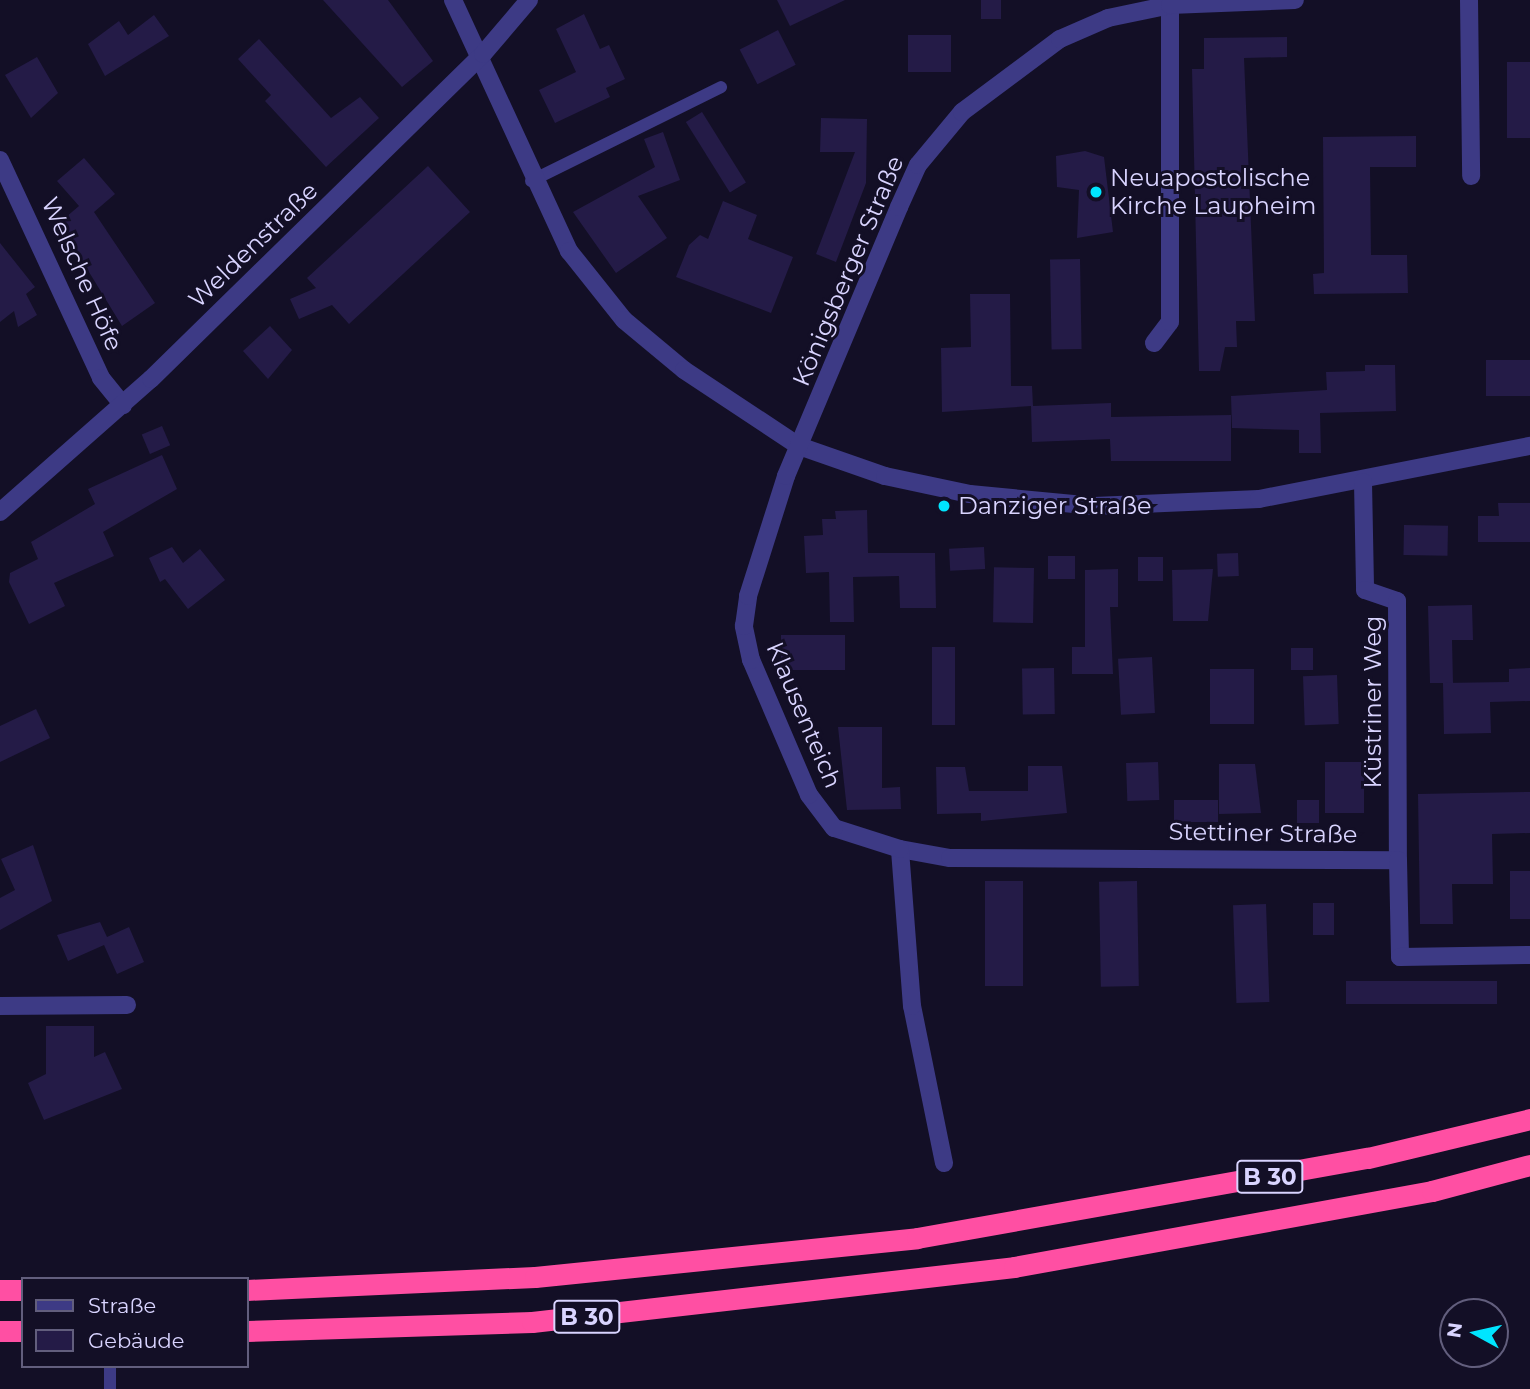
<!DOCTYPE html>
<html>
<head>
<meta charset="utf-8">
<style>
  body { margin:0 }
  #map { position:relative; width:1530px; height:1389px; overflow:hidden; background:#130f26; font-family:Montserrat,sans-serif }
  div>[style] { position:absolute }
  .building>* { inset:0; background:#241b47; transform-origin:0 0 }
  .lane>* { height:12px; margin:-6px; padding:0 6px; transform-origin:6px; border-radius:6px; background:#3d3a85 }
  .street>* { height:18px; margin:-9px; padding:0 9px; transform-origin:9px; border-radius:9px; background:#3d3a85 }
  .highway>* { height:21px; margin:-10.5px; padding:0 10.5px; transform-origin:10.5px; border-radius:10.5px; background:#ff4fa3 }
  .dots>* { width:19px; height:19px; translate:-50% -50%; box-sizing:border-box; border:4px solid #130f26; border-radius:50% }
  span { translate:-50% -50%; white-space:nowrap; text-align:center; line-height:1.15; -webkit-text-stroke:6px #130f26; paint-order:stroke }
  .shield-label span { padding:2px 5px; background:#130f26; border:2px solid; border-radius:5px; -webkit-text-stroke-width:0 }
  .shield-label { font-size:23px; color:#d9d4ff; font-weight:700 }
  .poi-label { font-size:24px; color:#d9d4ff }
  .left { translate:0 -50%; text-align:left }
  .street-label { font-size:24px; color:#d9d4ff }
  .legend { position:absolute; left:21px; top:1277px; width:228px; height:91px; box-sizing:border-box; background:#130f26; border:2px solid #625e7d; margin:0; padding:9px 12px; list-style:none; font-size:21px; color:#d9d4ff }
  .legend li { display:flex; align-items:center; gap:14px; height:35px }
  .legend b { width:35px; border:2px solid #625e7d }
  .north { position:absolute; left:1439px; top:1298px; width:70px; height:70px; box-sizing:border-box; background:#130f26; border:2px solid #625e7d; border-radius:50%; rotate:278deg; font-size:19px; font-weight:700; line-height:28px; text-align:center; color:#d9d4ff }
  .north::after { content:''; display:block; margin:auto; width:24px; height:32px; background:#00e5ff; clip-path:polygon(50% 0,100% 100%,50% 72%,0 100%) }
</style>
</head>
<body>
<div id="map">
  <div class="building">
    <div style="clip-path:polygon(323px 0,388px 0,433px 61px,402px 87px)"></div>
    <div style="clip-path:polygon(777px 0,845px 0,790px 26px)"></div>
    <div style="left:981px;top:0;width:20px;height:19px"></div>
    <div style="clip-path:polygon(584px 14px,600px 49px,609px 45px,625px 79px,606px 88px,610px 97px,555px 123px,539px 90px,576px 72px,556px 29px)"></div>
    <div style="clip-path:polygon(154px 15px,169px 36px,105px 76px,88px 44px,119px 21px,128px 35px)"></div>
    <div style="left:778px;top:30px;width:39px;height:43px;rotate:63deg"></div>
    <div style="left:908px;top:35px;width:43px;height:37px"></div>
    <div style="clip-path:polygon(1287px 37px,1287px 57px,1244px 58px,1255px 321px,1236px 321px,1237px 347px,1225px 347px,1220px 371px,1199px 371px,1192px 69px,1204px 69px,1204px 38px)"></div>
    <div style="clip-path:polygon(259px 39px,331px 118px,360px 97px,379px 118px,326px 167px,265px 101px,271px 95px,238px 59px)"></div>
    <div style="clip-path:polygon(37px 57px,58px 93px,31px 118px,5px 75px)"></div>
    <div style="left:1507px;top:62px;width:23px;height:76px"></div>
    <div style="left:702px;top:112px;width:83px;height:19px;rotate:58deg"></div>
    <div style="clip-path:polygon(821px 118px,867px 119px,866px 183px,836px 262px,816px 254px,855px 152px,820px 152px)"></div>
    <div style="clip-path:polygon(663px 132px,680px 180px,638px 196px,667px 238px,616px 273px,573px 212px,655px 167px,644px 139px)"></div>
    <div style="clip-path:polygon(1416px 136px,1416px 167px,1370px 167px,1371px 255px,1407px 255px,1408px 293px,1314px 294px,1313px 274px,1324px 273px,1323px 137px)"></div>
    <div style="clip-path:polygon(1085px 151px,1104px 157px,1113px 232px,1077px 238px,1079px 190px,1057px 187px,1056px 156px)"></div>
    <div style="clip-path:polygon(84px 158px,115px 194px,94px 212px,155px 303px,122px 326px,59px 223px,79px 206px,57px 181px)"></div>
    <div style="clip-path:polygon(428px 166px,470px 212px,349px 324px,332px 305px,299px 319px,290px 299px,316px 288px,307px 278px)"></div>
    <div style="clip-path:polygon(723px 201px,757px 215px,748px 239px,793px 257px,771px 313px,676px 277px,689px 245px,700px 235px,708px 239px)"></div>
    <div style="clip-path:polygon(0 243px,35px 287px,26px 294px,37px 315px,18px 327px,14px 311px,0 322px)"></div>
    <div style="left:1080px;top:259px;width:90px;height:30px;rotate:89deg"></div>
    <div style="clip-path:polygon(970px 294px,1010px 294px,1011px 386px,1032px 386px,1033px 406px,1111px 403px,1111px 417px,1231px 415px,1231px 461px,1111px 461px,1110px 439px,1032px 442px,1031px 406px,942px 412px,941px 348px,971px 347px)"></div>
    <div style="clip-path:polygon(270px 326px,292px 350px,268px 379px,243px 351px)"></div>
    <div style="left:1530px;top:360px;width:36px;height:44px;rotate:90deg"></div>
    <div style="clip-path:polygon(1365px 365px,1395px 365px,1396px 411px,1320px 413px,1321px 453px,1299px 453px,1299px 430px,1232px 428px,1231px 396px,1327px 390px,1326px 372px,1365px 371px)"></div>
    <div style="left:162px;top:426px;width:21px;height:22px;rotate:67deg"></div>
    <div style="clip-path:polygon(162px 455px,177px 489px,103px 532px,114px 556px,54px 583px,65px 606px,29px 624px,9px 582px,10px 573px,38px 559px,31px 542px,95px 504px,88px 489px)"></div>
    <div style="clip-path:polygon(1498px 503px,1530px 503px,1530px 542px,1478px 542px,1478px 516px,1499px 516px)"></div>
    <div style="clip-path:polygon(867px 510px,868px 553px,935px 553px,936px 608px,900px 608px,899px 576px,853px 577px,854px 622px,830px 622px,829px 572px,806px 573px,804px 536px,823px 535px,822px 519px,836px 519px,835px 511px)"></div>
    <div style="left:1404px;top:525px;width:44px;height:30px;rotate:1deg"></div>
    <div style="clip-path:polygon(172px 547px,183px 563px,200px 549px,225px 580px,188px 609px,165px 579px,160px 582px,149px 558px)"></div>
    <div style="left:984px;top:547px;width:22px;height:35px;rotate:87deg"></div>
    <div style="left:1238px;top:553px;width:23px;height:21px;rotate:88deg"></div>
    <div style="left:1075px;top:556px;width:23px;height:27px;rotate:90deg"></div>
    <div style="left:1138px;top:557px;width:25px;height:24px"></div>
    <div style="left:1034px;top:568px;width:55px;height:40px;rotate:91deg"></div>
    <div style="clip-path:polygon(1118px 569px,1118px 607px,1110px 607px,1113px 674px,1072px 674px,1072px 647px,1085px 647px,1085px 570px)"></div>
    <div style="clip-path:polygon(1213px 569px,1208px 621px,1173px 621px,1172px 570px)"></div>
    <div style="clip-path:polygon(1472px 605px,1473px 640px,1452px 640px,1453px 683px,1430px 683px,1428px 606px)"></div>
    <div style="left:781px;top:635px;width:64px;height:35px"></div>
    <div style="left:932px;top:647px;width:23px;height:78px"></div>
    <div style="left:1291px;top:648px;width:22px;height:22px"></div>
    <div style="left:1152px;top:657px;width:56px;height:34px;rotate:87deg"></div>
    <div style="left:1054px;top:668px;width:46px;height:32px;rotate:89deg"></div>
    <div style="clip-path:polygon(1530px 668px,1530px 701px,1490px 702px,1491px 733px,1444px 734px,1443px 683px,1509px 682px,1509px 669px)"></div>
    <div style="left:1210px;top:669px;width:44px;height:55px"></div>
    <div style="left:1337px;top:675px;width:49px;height:34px;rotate:88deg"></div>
    <div style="clip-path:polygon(36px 709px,50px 738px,0 762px,0 726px)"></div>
    <div style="clip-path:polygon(838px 727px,882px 727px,882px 788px,900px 787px,901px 809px,847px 810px)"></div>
    <div style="left:1158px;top:762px;width:38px;height:32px;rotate:88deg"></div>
    <div style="left:1325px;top:762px;width:39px;height:51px"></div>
    <div style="clip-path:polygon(1219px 764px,1255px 764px,1261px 813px,1219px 814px)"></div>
    <div style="clip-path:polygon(1028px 766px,1062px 766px,1067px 813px,981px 821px,981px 813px,937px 814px,936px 767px,965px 767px,969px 791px,1028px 791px)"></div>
    <div style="clip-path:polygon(1530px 792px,1530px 833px,1492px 834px,1493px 884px,1452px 884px,1453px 924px,1420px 924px,1418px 794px)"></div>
    <div style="left:1174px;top:800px;width:44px;height:22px"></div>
    <div style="left:1297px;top:800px;width:22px;height:23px"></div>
    <div style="clip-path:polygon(33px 845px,52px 901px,0 930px,0 898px,15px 890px,1px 859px)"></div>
    <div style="left:1510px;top:871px;width:20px;height:48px"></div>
    <div style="left:985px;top:881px;width:38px;height:105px"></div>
    <div style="left:1137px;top:881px;width:105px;height:38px;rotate:89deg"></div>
    <div style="left:1334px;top:903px;width:32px;height:21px;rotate:90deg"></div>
    <div style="left:1266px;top:904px;width:98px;height:33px;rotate:88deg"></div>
    <div style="clip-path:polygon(100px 922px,107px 937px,129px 927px,144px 962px,117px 974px,104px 945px,68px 961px,57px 935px)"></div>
    <div style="left:1346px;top:981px;width:151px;height:23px"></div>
    <div style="clip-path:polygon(46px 1026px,94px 1026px,94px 1057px,105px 1052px,122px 1089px,44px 1120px,28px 1083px,46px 1074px)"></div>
  </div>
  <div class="lane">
    <div style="left:531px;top:181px;width:212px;rotate:-26.3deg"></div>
    <div style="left:110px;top:1389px;width:23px;rotate:-90deg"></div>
  </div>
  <div class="street">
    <div style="left:453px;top:0;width:277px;rotate:65.2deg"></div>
    <div style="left:569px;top:251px;width:88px;rotate:51.4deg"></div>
    <div style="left:624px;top:320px;width:78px;rotate:39.8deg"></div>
    <div style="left:684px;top:370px;width:138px;rotate:33.5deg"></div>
    <div style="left:799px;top:446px;width:91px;rotate:19.2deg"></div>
    <div style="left:885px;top:476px;width:87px;rotate:12deg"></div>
    <div style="left:970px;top:494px;width:125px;rotate:5.5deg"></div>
    <div style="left:1094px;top:506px;width:165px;rotate:-2.4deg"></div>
    <div style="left:1259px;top:499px;width:276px;rotate:-11.1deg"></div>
    <div style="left:1469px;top:0;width:176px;rotate:89.3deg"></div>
    <div style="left:0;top:160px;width:240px;rotate:65.1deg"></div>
    <div style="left:101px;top:378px;width:35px;rotate:51deg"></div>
    <div style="left:1154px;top:343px;width:26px;rotate:-53deg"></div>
    <div style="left:1170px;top:322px;width:322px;rotate:-90deg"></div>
    <div style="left:1363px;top:482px;width:108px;rotate:88.9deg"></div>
    <div style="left:1365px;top:590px;width:34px;rotate:19deg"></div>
    <div style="left:1397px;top:601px;width:259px;rotate:89.8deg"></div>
    <div style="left:0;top:512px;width:201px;rotate:-41.4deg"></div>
    <div style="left:151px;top:379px;width:465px;rotate:-44.4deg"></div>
    <div style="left:483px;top:54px;width:71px;rotate:-49.6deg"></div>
    <div style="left:900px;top:849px;width:51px;rotate:10.2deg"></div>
    <div style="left:950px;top:858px;width:448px;rotate:0.3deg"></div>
    <div style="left:1398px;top:860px;width:97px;rotate:88.8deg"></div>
    <div style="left:1400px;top:957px;width:130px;rotate:-0.9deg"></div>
    <div style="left:0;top:1006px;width:127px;rotate:-0.5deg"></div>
    <div style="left:944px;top:1163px;width:160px;rotate:-101.5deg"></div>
    <div style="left:912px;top:1006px;width:157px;rotate:-94.4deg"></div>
    <div style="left:900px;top:849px;width:69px;rotate:-162.3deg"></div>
    <div style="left:834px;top:828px;width:41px;rotate:-127.1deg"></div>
    <div style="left:809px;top:795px;width:147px;rotate:-113.2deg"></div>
    <div style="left:751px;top:660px;width:35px;rotate:-102deg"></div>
    <div style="left:744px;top:626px;width:30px;rotate:-82deg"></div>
    <div style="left:748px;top:596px;width:126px;rotate:-72.4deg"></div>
    <div style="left:786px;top:476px;width:292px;rotate:-67.2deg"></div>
    <div style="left:899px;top:207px;width:46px;rotate:-65.7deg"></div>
    <div style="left:918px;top:165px;width:69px;rotate:-50.3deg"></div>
    <div style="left:962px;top:112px;width:122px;rotate:-36.7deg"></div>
    <div style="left:1060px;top:39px;width:52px;rotate:-23.6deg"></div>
    <div style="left:1108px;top:18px;width:63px;rotate:-11.8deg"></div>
    <div style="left:1170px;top:5px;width:125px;rotate:-2.3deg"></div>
  </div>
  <div class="highway">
    <div style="left:0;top:1290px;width:23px"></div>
    <div style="left:247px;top:1290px;width:288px;rotate:-2.6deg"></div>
    <div style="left:535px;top:1277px;width:384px;rotate:-5.8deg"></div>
    <div style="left:917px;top:1238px;width:458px;rotate:-10.1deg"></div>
    <div style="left:1368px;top:1158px;width:167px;rotate:-13.5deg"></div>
    <div style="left:0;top:1331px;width:23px"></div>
    <div style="left:247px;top:1331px;width:285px;rotate:-1.8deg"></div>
    <div style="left:532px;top:1322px;width:485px;rotate:-6.5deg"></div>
    <div style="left:1014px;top:1267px;width:425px;rotate:-10.3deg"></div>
    <div style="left:1432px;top:1191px;width:101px;rotate:-14.9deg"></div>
  </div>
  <div class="dots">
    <div style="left:1096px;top:192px;background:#00e5ff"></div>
    <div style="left:944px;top:506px;background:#00e5ff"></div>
  </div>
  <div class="shield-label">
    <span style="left:1270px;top:1177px">B 30</span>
    <span style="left:587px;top:1317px">B 30</span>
  </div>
  <div class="poi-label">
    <span class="left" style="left:1110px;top:192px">Neuapostolische<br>Kirche Laupheim</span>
    <span class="left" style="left:958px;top:506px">Danziger Straße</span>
  </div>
  <div class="street-label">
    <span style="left:253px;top:245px;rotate:-44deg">Weldenstraße</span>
    <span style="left:848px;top:271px;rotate:-67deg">Königsberger Straße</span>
    <span style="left:82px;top:274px;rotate:66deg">Welsche Höfe</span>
    <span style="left:1373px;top:702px;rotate:-90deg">Küstriner Weg</span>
    <span style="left:804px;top:715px;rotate:67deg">Klausenteich</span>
    <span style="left:1263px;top:833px;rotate:1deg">Stettiner Straße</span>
  </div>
  <ul class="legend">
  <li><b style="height:9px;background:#3d3a85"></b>Straße</li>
  <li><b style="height:19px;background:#241b47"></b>Gebäude</li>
  </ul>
  <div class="north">N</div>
</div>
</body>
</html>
